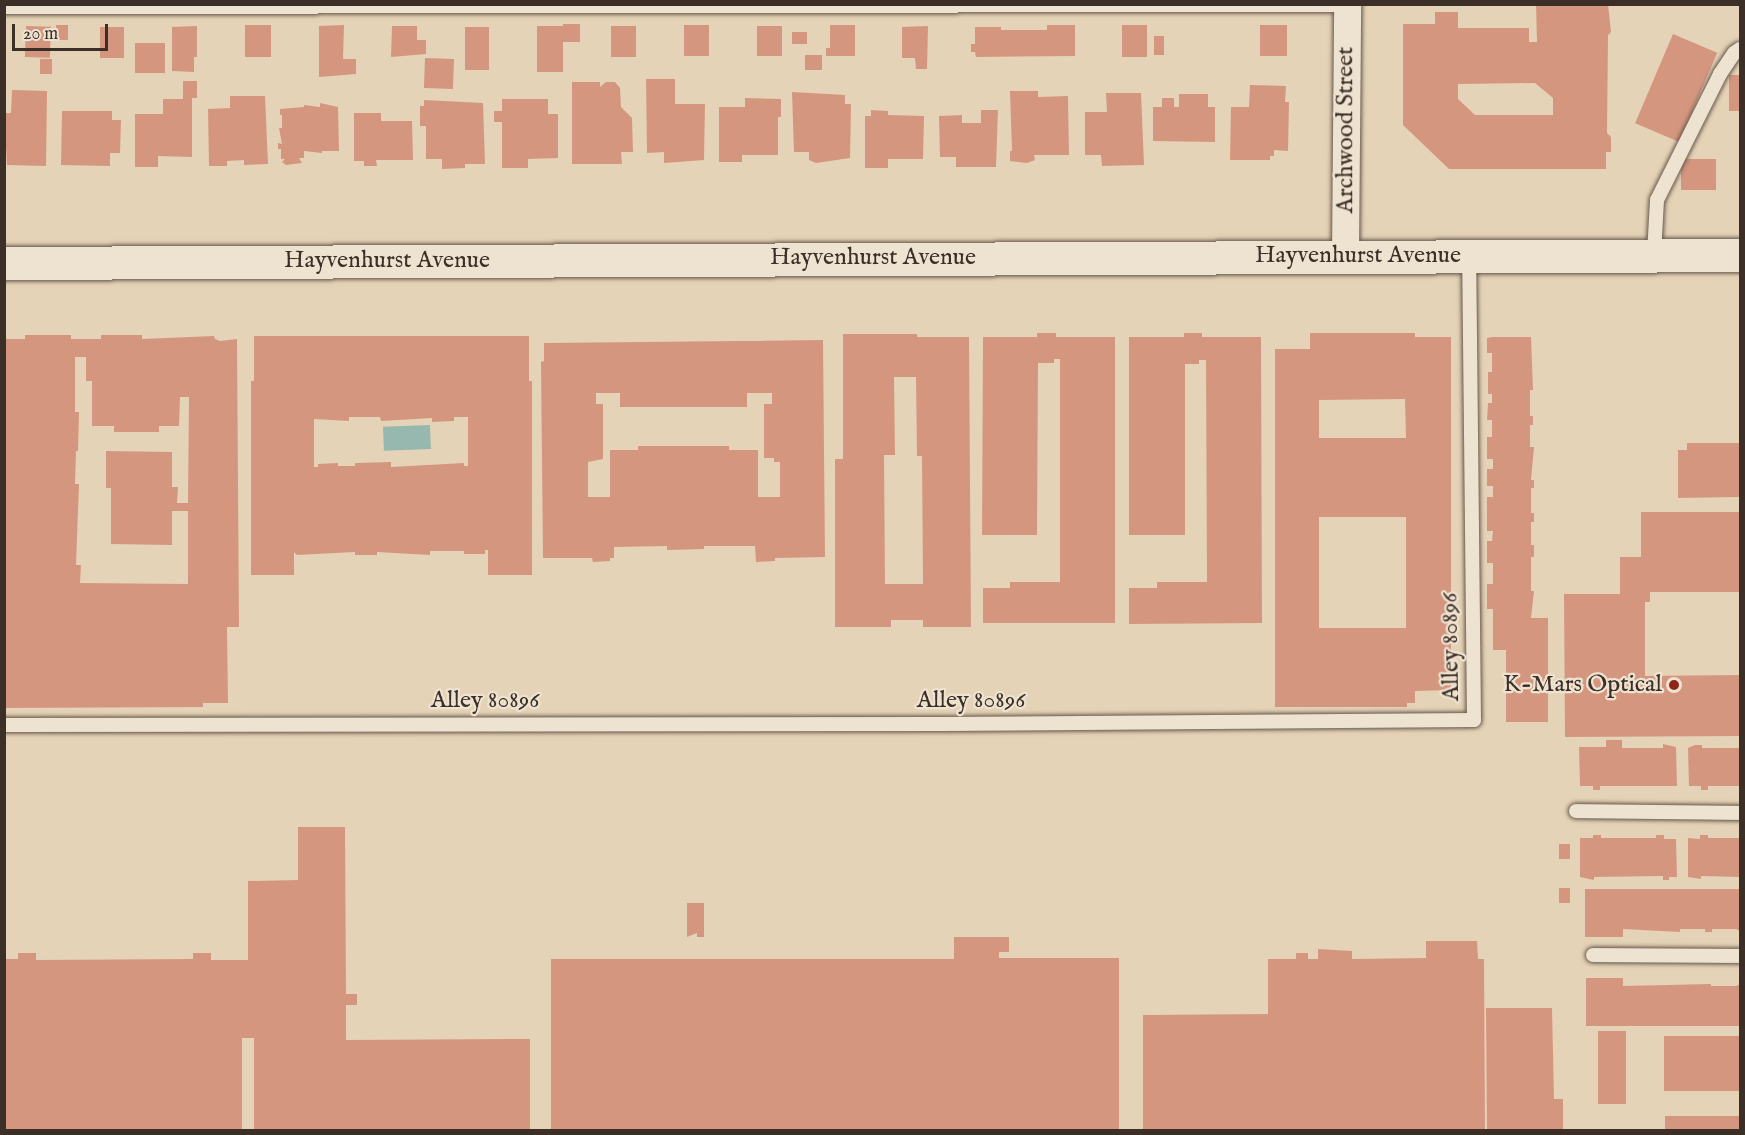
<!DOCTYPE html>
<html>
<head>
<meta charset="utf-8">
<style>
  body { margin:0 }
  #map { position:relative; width:1745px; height:1135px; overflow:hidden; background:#e5d3b7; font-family:"IM FELL English",serif }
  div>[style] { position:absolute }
  .water>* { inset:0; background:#96b8af; transform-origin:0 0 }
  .building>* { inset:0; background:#d5967f; transform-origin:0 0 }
  .roads { filter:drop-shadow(0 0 2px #66584b) drop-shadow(0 0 2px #66584b) }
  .lane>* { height:14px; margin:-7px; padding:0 7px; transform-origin:7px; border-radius:7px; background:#eee2d0 }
  .street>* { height:27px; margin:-13.5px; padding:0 13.5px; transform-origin:13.5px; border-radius:13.5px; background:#eee2d0 }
  .secondary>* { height:33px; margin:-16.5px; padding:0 16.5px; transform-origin:16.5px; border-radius:16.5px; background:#eee2d0 }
  .dots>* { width:16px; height:16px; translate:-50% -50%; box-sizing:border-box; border:3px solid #eee2d0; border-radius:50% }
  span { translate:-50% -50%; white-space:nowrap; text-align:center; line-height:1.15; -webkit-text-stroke:4.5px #eee2d0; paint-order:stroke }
  .street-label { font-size:24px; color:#3c2f27 }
  .poi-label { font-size:24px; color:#3c2f27 }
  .right { translate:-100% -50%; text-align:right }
  .frame { position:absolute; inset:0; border:6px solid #3c2f27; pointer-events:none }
  .scale { position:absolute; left:12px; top:24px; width:96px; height:27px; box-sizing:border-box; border:3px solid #3c2f27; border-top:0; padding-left:8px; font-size:18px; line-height:21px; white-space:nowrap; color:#3c2f27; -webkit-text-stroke:4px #eee2d0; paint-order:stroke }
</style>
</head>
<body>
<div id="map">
  <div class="water">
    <div style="left:430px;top:425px;width:24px;height:47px;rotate:88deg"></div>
  </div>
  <div class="building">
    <div style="clip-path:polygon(evenodd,1536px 4px,1608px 4px,1611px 32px,1608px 35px,1607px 133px,1611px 137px,1611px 152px,1606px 152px,1606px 169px,1449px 169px,1403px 125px,1403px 24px,1435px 24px,1435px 12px,1458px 12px,1458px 28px,1529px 28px,1529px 42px,1537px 42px,1536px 4px,1535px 83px,1553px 98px,1553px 115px,1475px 115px,1458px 99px,1458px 84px,1535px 83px)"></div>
    <div style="clip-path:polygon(563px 24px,580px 24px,580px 42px,563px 42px,563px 72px,537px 72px,537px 26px,563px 26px)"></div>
    <div style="left:56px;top:25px;width:12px;height:15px"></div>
    <div style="left:245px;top:25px;width:26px;height:32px"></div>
    <div style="clip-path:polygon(344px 25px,343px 59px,356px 59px,356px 74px,319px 77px,319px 26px)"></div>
    <div style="left:709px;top:25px;width:31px;height:25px;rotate:90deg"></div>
    <div style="clip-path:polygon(830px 25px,855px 25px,855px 56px,826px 56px,826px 48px,830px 48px)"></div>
    <div style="clip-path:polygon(1047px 25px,1075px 25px,1075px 56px,976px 57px,975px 52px,971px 52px,971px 44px,975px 44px,975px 27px,1001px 27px,1001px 30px,1047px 30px)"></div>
    <div style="left:1147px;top:25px;width:32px;height:25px;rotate:90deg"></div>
    <div style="left:1260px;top:25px;width:27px;height:31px"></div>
    <div style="left:26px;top:26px;width:25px;height:31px;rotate:2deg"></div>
    <div style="clip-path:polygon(197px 26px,197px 57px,194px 57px,194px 72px,172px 71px,172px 27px)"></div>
    <div style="clip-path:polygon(392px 26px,417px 26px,417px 40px,426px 40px,426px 54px,391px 57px)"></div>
    <div style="left:611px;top:26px;width:25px;height:31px"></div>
    <div style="left:757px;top:26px;width:25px;height:30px"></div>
    <div style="clip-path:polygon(928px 26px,927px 69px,916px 69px,915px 58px,902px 58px,902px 27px)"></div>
    <div style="left:100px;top:27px;width:24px;height:31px"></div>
    <div style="left:465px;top:27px;width:24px;height:43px"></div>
    <div style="left:792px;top:32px;width:15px;height:12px"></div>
    <div style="left:1673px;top:34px;width:48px;height:97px;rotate:23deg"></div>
    <div style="left:1154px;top:36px;width:10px;height:19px"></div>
    <div style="left:135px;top:43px;width:30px;height:30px"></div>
    <div style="left:805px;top:55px;width:17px;height:15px"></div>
    <div style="left:425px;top:58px;width:29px;height:30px;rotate:2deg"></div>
    <div style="left:40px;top:59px;width:12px;height:15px"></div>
    <div style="left:1729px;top:75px;width:11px;height:36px"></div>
    <div style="clip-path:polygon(646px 79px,675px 79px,675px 104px,705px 104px,704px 160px,664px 163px,664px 152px,647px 153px)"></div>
    <div style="clip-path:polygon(183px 81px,197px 81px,197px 98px,192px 98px,192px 157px,158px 156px,158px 167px,135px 167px,135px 114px,163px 114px,163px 99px,183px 99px)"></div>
    <div style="clip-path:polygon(572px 82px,600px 82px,600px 87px,606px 82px,615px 82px,620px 88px,621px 107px,632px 118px,633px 152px,621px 152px,622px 164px,572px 164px)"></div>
    <div style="clip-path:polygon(1250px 85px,1286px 86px,1285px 102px,1289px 102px,1288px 151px,1274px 150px,1274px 156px,1270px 156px,1270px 160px,1230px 160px,1231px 107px,1249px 107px)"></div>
    <div style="clip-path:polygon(12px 90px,47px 91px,46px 166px,7px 165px,4px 113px,11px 113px)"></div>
    <div style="clip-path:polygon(1010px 91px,1038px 91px,1038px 97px,1068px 96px,1069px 155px,1034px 155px,1035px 160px,1027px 163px,1010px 161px,1010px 151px,1012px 151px)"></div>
    <div style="clip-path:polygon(792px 92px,845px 95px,845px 104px,851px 104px,850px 158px,816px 163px,809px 160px,809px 152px,794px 152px)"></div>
    <div style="clip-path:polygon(1106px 93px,1141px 93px,1144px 165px,1102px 166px,1101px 155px,1085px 155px,1085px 112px,1107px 112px)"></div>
    <div style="clip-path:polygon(1179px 94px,1208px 94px,1208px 107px,1215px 107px,1215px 142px,1153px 141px,1153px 107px,1162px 107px,1162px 98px,1174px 98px,1174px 107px,1179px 107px)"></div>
    <div style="clip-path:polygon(230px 96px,265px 96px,268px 164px,244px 165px,244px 160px,227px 161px,227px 166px,209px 166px,208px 109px,230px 108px)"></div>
    <div style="clip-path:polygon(745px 98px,781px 99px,781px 117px,778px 117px,778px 155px,742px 155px,742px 162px,719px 162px,719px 107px,745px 107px)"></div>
    <div style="clip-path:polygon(502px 99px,548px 99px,548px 114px,558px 114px,558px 158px,528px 159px,528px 168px,502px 168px,502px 122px,494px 122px,494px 111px,502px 111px)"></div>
    <div style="clip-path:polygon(424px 100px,483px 103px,485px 164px,465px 164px,465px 168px,442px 169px,442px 159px,426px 159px,426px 126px,420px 126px,420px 106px,424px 106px)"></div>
    <div style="clip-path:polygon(320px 103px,338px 107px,339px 151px,322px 151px,322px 153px,304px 151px,304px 158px,299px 158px,302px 163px,286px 165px,282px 162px,285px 159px,281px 159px,281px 149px,278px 149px,278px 143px,282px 144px,279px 128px,282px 128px,282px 115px,280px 115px,280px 109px,304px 107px,304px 105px,320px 107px)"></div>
    <div style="clip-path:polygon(871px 110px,888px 111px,888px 115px,924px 116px,923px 159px,888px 159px,888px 168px,865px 168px,865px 116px,871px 116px)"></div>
    <div style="clip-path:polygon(981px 110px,998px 110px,996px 167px,956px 167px,956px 157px,940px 157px,939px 116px,962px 115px,962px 123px,981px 123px)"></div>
    <div style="clip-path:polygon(62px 111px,112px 111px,112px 120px,121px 120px,120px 153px,110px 153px,110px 166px,61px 165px)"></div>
    <div style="clip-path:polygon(354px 113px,381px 113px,381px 121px,412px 121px,413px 160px,376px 160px,377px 166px,364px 166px,364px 161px,354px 161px)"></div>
    <div style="left:1716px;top:159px;width:31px;height:35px;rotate:90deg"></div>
    <div style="clip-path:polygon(1037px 333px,1056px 333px,1056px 337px,1115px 337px,1115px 623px,983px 623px,983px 588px,1010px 588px,1010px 582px,1060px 582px,1060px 359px,1054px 359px,1054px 363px,1038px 363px,1037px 535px,982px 535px,983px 337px,1037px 337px)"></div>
    <div style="clip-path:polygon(1184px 333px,1202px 333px,1202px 337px,1261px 337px,1262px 623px,1129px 624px,1129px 588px,1157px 588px,1157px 582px,1207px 582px,1206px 360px,1199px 360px,1199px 364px,1185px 364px,1185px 535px,1129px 535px,1129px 337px,1184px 337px)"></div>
    <div style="clip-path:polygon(evenodd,1310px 333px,1415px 333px,1415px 337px,1451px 337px,1451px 690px,1415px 691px,1415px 703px,1407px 703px,1407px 707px,1275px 707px,1275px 349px,1310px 349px,1310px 333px,1405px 399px,1406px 438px,1319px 438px,1319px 400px,1405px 399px,1310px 333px,1319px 517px,1406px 517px,1406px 628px,1319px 628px,1319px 517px)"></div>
    <div style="clip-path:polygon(evenodd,843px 334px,917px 334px,917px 337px,969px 337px,971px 627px,923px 627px,923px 620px,891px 620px,891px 627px,835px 627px,835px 459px,843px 459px,843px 334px,894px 377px,916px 377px,917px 456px,922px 456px,923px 584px,885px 584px,884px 455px,895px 455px,894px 377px)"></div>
    <div style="clip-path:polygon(evenodd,25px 335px,71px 335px,71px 339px,101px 339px,101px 335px,142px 335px,142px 339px,214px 336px,215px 339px,220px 341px,237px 339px,239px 627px,227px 627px,228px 703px,203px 703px,203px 707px,4px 708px,4px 339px,25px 339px,25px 335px,75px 357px,86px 357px,86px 381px,92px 381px,92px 426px,114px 426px,114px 432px,159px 432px,159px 426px,179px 426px,180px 397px,189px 397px,188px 503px,177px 503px,178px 487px,172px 487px,172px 452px,106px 451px,106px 488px,111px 488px,111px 544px,172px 545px,172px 511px,188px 511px,188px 584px,80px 583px,81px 565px,76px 565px,79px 484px,75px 484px,76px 451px,78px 451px,79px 412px,75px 412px,75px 357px)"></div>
    <div style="clip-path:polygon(evenodd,254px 336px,529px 336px,529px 381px,532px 381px,532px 575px,488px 575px,488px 550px,485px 550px,485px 554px,464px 554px,464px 551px,430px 551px,430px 555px,377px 552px,377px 555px,355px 555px,355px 552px,297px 555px,294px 552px,294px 575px,251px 575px,251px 381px,254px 381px,254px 336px,349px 417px,380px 417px,381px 421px,432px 418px,432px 422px,454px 421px,454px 417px,468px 417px,468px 466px,464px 466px,464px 463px,391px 467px,391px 462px,355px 463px,355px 466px,338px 466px,338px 463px,318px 464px,318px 467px,314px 467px,314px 419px,349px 421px,349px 417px)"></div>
    <div style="clip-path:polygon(1493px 337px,1531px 337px,1533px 390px,1530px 390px,1530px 416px,1533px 416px,1533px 425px,1530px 425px,1530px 447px,1534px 447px,1531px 480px,1534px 480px,1534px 488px,1531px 488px,1531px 513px,1534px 513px,1534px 522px,1531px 522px,1531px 545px,1534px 545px,1534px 557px,1531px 557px,1531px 591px,1534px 591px,1531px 618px,1548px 618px,1548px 722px,1506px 722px,1506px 650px,1493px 650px,1493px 609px,1487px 609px,1487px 584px,1493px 584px,1493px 563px,1487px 563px,1487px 541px,1492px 541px,1493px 531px,1487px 531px,1487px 497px,1493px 497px,1493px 486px,1487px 486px,1487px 469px,1493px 469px,1493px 459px,1487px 459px,1487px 437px,1492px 437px,1492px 420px,1487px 420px,1488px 403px,1492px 403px,1492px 394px,1488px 394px,1488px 372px,1492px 372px,1492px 353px,1487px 353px,1487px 338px)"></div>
    <div style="clip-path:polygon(evenodd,823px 340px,825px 557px,775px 558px,775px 561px,756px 562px,755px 546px,704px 546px,704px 549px,667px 550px,667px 546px,614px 547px,614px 558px,610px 558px,610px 561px,593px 562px,592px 558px,543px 558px,541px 362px,544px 361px,544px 343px,823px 340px,596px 393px,620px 393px,620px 407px,747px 407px,747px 393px,772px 393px,772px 404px,764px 404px,764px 458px,774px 458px,774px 462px,780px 462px,780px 497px,758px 497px,758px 450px,729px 450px,729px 446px,638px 446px,638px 450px,610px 450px,610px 497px,588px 497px,588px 462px,603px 459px,603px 404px,596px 404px,596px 393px)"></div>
    <div style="clip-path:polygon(1687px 443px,1740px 443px,1740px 497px,1678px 498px,1678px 450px,1687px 450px)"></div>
    <div style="clip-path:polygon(1641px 512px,1740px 512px,1740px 592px,1650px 592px,1650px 602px,1645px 602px,1645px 676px,1740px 675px,1740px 736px,1565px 737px,1564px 594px,1620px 594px,1620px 557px,1641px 557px)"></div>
    <div style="clip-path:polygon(1606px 740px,1622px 740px,1622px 748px,1663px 748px,1663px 744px,1676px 747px,1677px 786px,1600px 786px,1600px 790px,1593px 790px,1593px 786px,1580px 786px,1579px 747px,1606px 747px)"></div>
    <div style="clip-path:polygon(1695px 745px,1702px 745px,1702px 748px,1740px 748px,1740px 786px,1708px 786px,1708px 790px,1701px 790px,1701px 786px,1689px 786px,1688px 748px)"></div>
    <div style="clip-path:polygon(298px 827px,345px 827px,346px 994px,357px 994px,357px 1005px,346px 1005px,346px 1040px,530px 1039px,530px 1130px,254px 1130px,254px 1038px,242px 1038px,242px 1130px,4px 1130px,4px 959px,18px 959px,18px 953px,36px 953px,36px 960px,193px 959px,193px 953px,211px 953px,211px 960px,248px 960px,248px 881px,298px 880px)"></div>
    <div style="clip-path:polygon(1593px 835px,1601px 835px,1601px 838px,1656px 838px,1656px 835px,1664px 835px,1664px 839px,1676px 839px,1677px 877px,1669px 877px,1669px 880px,1663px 880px,1663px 876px,1594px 877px,1594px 880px,1580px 877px,1580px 838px,1593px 838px)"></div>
    <div style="clip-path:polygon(1700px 835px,1708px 835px,1708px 838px,1740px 838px,1740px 877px,1701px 876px,1701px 879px,1688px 877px,1688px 838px,1700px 839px)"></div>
    <div style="left:1559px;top:844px;width:11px;height:15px"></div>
    <div style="left:1559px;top:888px;width:11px;height:15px"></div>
    <div style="clip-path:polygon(1585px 889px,1740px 889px,1740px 931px,1736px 929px,1712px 929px,1712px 932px,1705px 932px,1705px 929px,1680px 929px,1680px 932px,1623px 929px,1623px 937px,1585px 937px)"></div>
    <div style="clip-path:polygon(687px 903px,704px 903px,704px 937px,697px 937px,697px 933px,687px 937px)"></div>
    <div style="clip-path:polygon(954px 937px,1009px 937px,1009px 952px,999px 952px,999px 958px,1119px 958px,1119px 1130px,551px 1130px,551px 959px,954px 959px)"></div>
    <div style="clip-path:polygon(1426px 941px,1477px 941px,1478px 959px,1484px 959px,1485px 1130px,1143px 1130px,1143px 1015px,1268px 1014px,1268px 959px,1296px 959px,1296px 953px,1308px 953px,1308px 959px,1318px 959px,1318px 949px,1352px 951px,1352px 959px,1426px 958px)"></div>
    <div style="clip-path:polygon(1586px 978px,1623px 978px,1623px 986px,1711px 984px,1711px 986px,1736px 986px,1740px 984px,1740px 1026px,1586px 1026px)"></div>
    <div style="clip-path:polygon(1486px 1008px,1552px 1008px,1554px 1099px,1563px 1099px,1563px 1130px,1487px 1130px)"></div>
    <div style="left:1598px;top:1031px;width:28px;height:73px"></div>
    <div style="left:1664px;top:1036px;width:76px;height:55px"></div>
    <div style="left:1740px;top:1116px;width:14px;height:75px;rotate:90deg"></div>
  </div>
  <div class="roads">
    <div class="lane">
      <div style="left:4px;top:7px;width:1343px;rotate:-0.09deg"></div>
      <div style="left:1654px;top:254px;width:54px;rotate:-86.8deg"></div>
      <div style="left:1657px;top:200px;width:141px;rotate:-63.4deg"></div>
      <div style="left:1720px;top:74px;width:25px;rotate:-56deg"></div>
      <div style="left:1734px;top:53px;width:7px;rotate:-34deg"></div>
      <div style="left:4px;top:725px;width:939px;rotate:-0.06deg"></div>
      <div style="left:943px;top:724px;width:531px;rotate:-0.43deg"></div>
      <div style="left:1474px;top:720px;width:465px;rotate:-90.6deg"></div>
      <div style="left:1576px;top:811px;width:164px;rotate:0.7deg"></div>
      <div style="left:1593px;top:955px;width:147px;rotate:0.4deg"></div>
    </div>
    <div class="street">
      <div style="left:1345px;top:255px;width:251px;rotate:-89.5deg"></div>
    </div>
    <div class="secondary">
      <div style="left:4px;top:263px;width:1736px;rotate:-0.26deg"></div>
    </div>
  </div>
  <div class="dots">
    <div style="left:1674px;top:685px;background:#8f2418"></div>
  </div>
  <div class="street-label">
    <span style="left:1346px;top:130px;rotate:-90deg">Archwood Street</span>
    <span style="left:1358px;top:256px">Hayvenhurst Avenue</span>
    <span style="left:873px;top:258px">Hayvenhurst Avenue</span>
    <span style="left:387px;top:261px">Hayvenhurst Avenue</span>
    <span style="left:1451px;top:647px;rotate:-91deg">Alley 80896</span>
    <span style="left:485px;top:701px">Alley 80896</span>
    <span style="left:971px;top:701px">Alley 80896</span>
  </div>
  <div class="poi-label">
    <span class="right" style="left:1662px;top:685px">K-Mars Optical</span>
  </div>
  <div class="frame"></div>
  <div class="scale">20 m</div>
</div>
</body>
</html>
